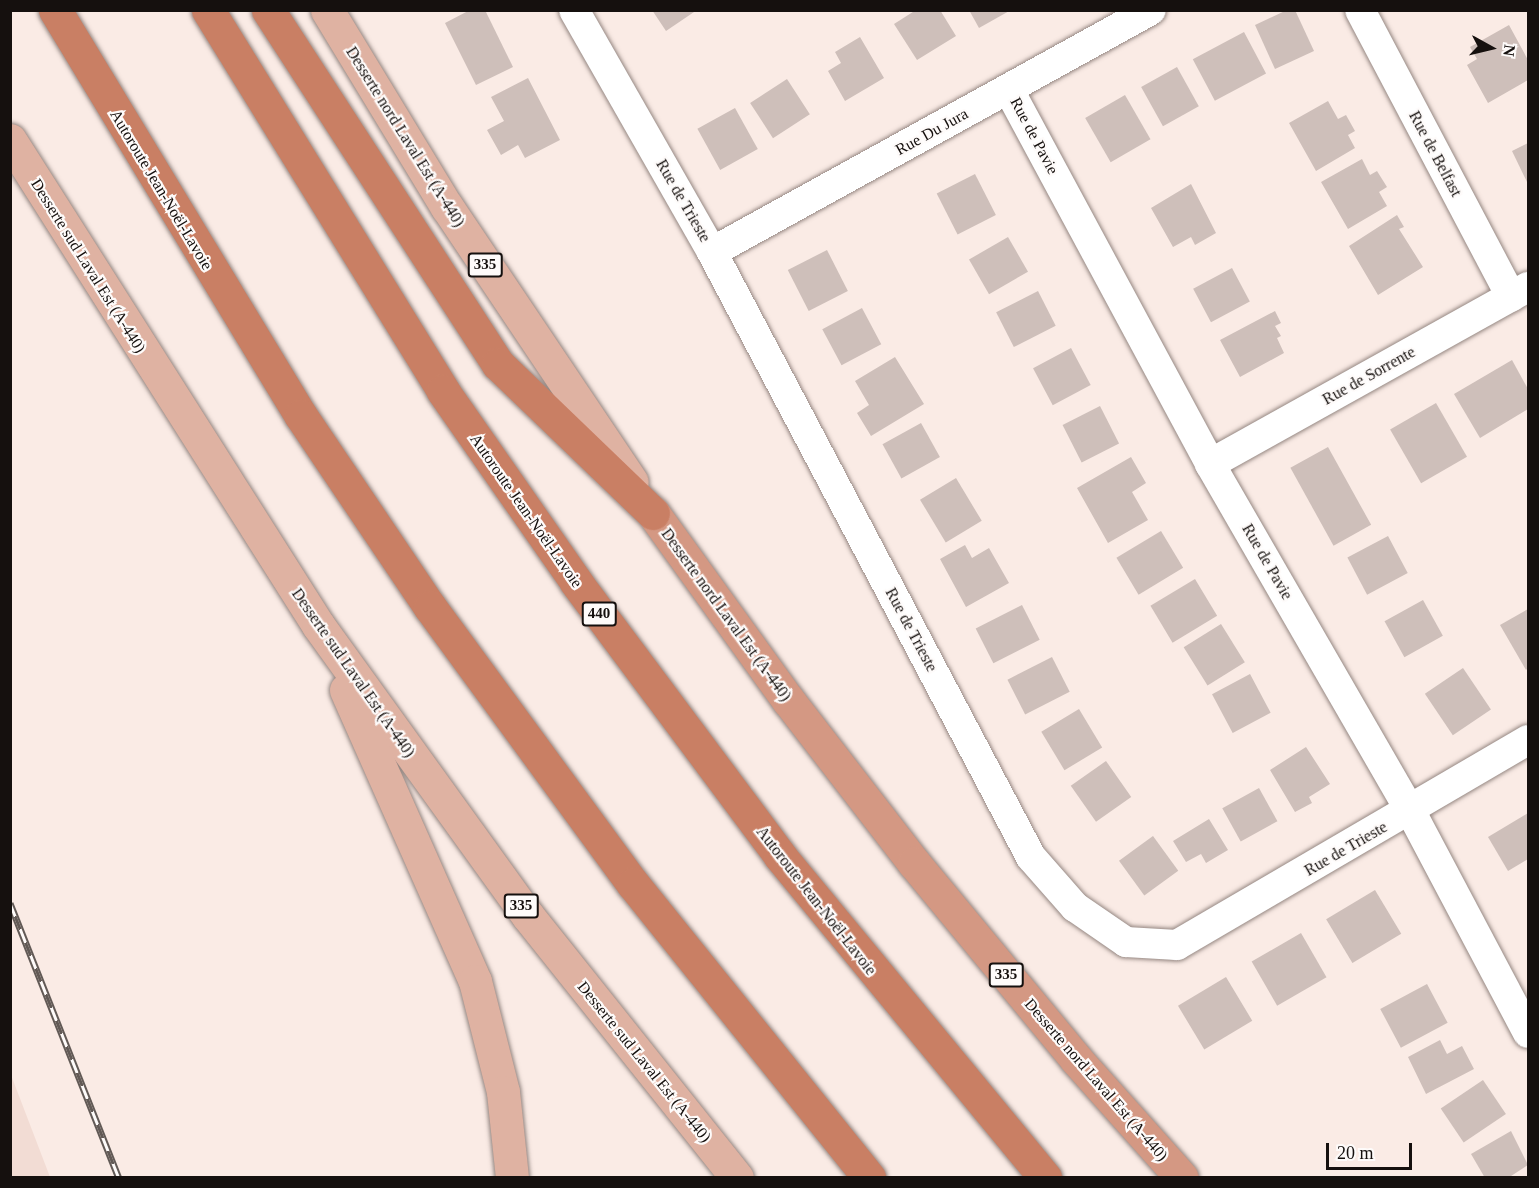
<!DOCTYPE html>
<html>
<head>
<meta charset="utf-8">
<style>
  body { margin:0 }
  #map { position:relative; width:1539px; height:1188px; overflow:hidden; background:#faebe5; font-family:"Times New Roman",serif }
  div>[style] { position:absolute }
  .built>* { inset:0; background:#f2dcd4 }
  .building>* { inset:0; background:#cebfba; transform-origin:0 0 }
  .roads { filter:drop-shadow(0 0 2px #958782) drop-shadow(0 0 2px #958782) }
  .minor>* { height:30px; margin:-15px; padding:0 15px; transform-origin:15px; border-radius:15px; background:#fff }
  .primary>* { height:33px; margin:-16.5px; padding:0 16.5px; transform-origin:16.5px; border-radius:16.5px; background:#dfb2a2 }
  .trunk>* { height:33px; margin:-16.5px; padding:0 16.5px; transform-origin:16.5px; border-radius:16.5px; background:#d49883 }
  .motorway>* { height:33px; margin:-16.5px; padding:0 16.5px; transform-origin:16.5px; border-radius:16.5px; background:#c97f64 }
  .rail>* { height:7px; margin-top:-3.5px; transform-origin:0; background:repeating-linear-gradient(90deg,#fefbfa 0 14px,#625a56 0 28px); box-sizing:border-box; border-block:2px solid #625a56 }
  span { translate:-50% -50%; white-space:nowrap; text-align:center; line-height:1.15; -webkit-text-stroke:4.5px #fefbfa; paint-order:stroke }
  .shield-label span { padding:2px 4px; background:#fefbfa; border:2px solid; border-radius:4px; -webkit-text-stroke-width:0 }
  .shield-label { font-size:15px; color:#15100e; font-weight:700 }
  .street-label { font-size:16px; color:#15100e }
  .frame { position:absolute; inset:0; border:12px solid #15100e; pointer-events:none }
  .north { position:absolute; left:1461px; top:18px; width:60px; height:60px; -webkit-text-stroke:4px #fefbfa; paint-order:stroke; rotate:98deg; font-size:16px; font-weight:700; line-height:24px; text-align:center; color:#15100e }
  .north::after { content:''; display:block; margin:auto; width:21px; height:27px; background:#15100e; clip-path:polygon(50% 0,100% 100%,50% 72%,0 100%) }
  .scale { position:absolute; left:1326px; top:1143px; width:86px; height:27px; box-sizing:border-box; border:3px solid #15100e; border-top:0; padding-left:8px; font-size:18px; line-height:21px; white-space:nowrap; color:#15100e; -webkit-text-stroke:4px #fefbfa; paint-order:stroke }
</style>
</head>
<body>
<div id="map">
  <div class="built">
    <div style="clip-path:polygon(11px 1075px,50px 1177px,11px 1177px)"></div>
  </div>
  <div class="building">
    <div style="clip-path:polygon(470px 10px,485px 10px,513px 67px,476px 85px,445px 23px)"></div>
    <div style="clip-path:polygon(652px 10px,697px 10px,666px 31px)"></div>
    <div style="clip-path:polygon(916px 10px,940px 10px,956px 36px,917px 60px,894px 24px)"></div>
    <div style="clip-path:polygon(969px 10px,1011px 10px,979px 28px)"></div>
    <div style="clip-path:polygon(1287px 10px,1295px 10px,1314px 51px,1275px 69px,1255px 25px)"></div>
    <div style="clip-path:polygon(1509px 25px,1528px 60px,1528px 80px,1488px 103px,1467px 65px,1477px 59px,1470px 47px)"></div>
    <div style="left:1244px;top:32px;width:47px;height:58px;rotate:62deg"></div>
    <div style="clip-path:polygon(860px 37px,884px 78px,845px 101px,828px 71px,841px 63px,835px 52px)"></div>
    <div style="left:1177px;top:67px;width:45px;height:41px;rotate:61deg"></div>
    <div style="clip-path:polygon(528px 78px,560px 140px,525px 158px,518px 145px,501px 155px,487px 130px,504px 121px,491px 97px)"></div>
    <div style="left:787px;top:79px;width:42px;height:44px;rotate:57deg"></div>
    <div style="left:1125px;top:95px;width:51px;height:46px;rotate:60deg"></div>
    <div style="clip-path:polygon(1328px 101px,1338px 119px,1346px 115px,1355px 131px,1348px 135px,1355px 148px,1316px 171px,1289px 123px)"></div>
    <div style="left:735px;top:108px;width:47px;height:43px;rotate:61deg"></div>
    <div style="clip-path:polygon(1528px 143px,1528px 184px,1512px 151px)"></div>
    <div style="clip-path:polygon(1362px 159px,1370px 175px,1377px 171px,1387px 187px,1379px 192px,1387px 206px,1348px 229px,1321px 182px)"></div>
    <div style="left:975px;top:174px;width:46px;height:43px;rotate:63deg"></div>
    <div style="clip-path:polygon(1191px 184px,1216px 233px,1195px 245px,1191px 237px,1173px 247px,1151px 208px)"></div>
    <div style="clip-path:polygon(1397px 215px,1404px 227px,1399px 229px,1423px 267px,1378px 295px,1349px 246px)"></div>
    <div style="left:1008px;top:237px;width:40px;height:45px;rotate:60deg"></div>
    <div style="left:827px;top:250px;width:46px;height:44px;rotate:63deg"></div>
    <div style="left:1232px;top:268px;width:38px;height:44px;rotate:62deg"></div>
    <div style="left:1038px;top:291px;width:39px;height:47px;rotate:63deg"></div>
    <div style="left:862px;top:308px;width:41px;height:45px;rotate:62deg"></div>
    <div style="clip-path:polygon(1275px 311px,1281px 323px,1275px 326px,1281px 336px,1277px 338px,1284px 353px,1240px 377px,1220px 340px)"></div>
    <div style="left:1071px;top:348px;width:42px;height:43px;rotate:62deg"></div>
    <div style="clip-path:polygon(895px 357px,924px 404px,871px 436px,857px 413px,869px 405px,855px 381px)"></div>
    <div style="clip-path:polygon(1512px 360px,1528px 389px,1528px 409px,1480px 438px,1454px 394px)"></div>
    <div style="left:1436px;top:403px;width:62px;height:53px;rotate:60deg"></div>
    <div style="left:1100px;top:406px;width:42px;height:42px;rotate:63deg"></div>
    <div style="left:921px;top:423px;width:39px;height:44px;rotate:61deg"></div>
    <div style="left:1328px;top:447px;width:89px;height:43px;rotate:61deg"></div>
    <div style="clip-path:polygon(1131px 457px,1146px 483px,1132px 492px,1148px 520px,1108px 543px,1077px 488px)"></div>
    <div style="left:956px;top:478px;width:50px;height:42px;rotate:59deg"></div>
    <div style="left:1161px;top:531px;width:43px;height:52px;rotate:59deg"></div>
    <div style="left:1388px;top:536px;width:42px;height:46px;rotate:62deg"></div>
    <div style="clip-path:polygon(965px 545px,972px 558px,989px 548px,1009px 583px,966px 607px,940px 559px)"></div>
    <div style="left:1195px;top:579px;width:43px;height:52px;rotate:59deg"></div>
    <div style="left:1423px;top:600px;width:41px;height:44px;rotate:61deg"></div>
    <div style="left:1022px;top:605px;width:39px;height:52px;rotate:63deg"></div>
    <div style="clip-path:polygon(1528px 609px,1528px 668px,1526px 670px,1500px 625px)"></div>
    <div style="left:1221px;top:624px;width:45px;height:44px;rotate:58deg"></div>
    <div style="left:1052px;top:657px;width:39px;height:50px;rotate:63deg"></div>
    <div style="left:1463px;top:668px;width:50px;height:46px;rotate:56deg"></div>
    <div style="left:1250px;top:674px;width:44px;height:43px;rotate:62deg"></div>
    <div style="left:1079px;top:709px;width:45px;height:44px;rotate:59deg"></div>
    <div style="clip-path:polygon(1306px 747px,1330px 784px,1309px 797px,1312px 803px,1295px 812px,1270px 770px)"></div>
    <div style="left:1106px;top:761px;width:44px;height:43px;rotate:55deg"></div>
    <div style="left:1259px;top:788px;width:38px;height:42px;rotate:61deg"></div>
    <div style="clip-path:polygon(1528px 813px,1528px 859px,1508px 871px,1488px 837px)"></div>
    <div style="clip-path:polygon(1209px 819px,1228px 850px,1206px 863px,1201px 854px,1186px 862px,1173px 841px)"></div>
    <div style="left:1153px;top:836px;width:43px;height:42px;rotate:54deg"></div>
    <div style="left:1375px;top:890px;width:51px;height:57px;rotate:59deg"></div>
    <div style="left:1301px;top:933px;width:51px;height:57px;rotate:60deg"></div>
    <div style="left:1226px;top:977px;width:51px;height:56px;rotate:59deg"></div>
    <div style="left:1427px;top:984px;width:44px;height:53px;rotate:62deg"></div>
    <div style="clip-path:polygon(1440px 1040px,1447px 1054px,1462px 1046px,1474px 1069px,1426px 1094px,1408px 1057px)"></div>
    <div style="left:1483px;top:1080px;width:41px;height:51px;rotate:56deg"></div>
    <div style="clip-path:polygon(1511px 1131px,1528px 1165px,1508px 1178px,1485px 1178px,1471px 1154px)"></div>
  </div>
  <div class="roads">
    <div class="minor">
      <div style="left:574px;top:10px;width:279px;rotate:60.3deg"></div>
      <div style="left:712px;top:252px;width:684px;rotate:62.2deg"></div>
      <div style="left:1031px;top:857px;width:67px;rotate:48.7deg"></div>
      <div style="left:1075px;top:907px;width:62px;rotate:34.5deg"></div>
      <div style="left:1126px;top:942px;width:51px;rotate:3.4deg"></div>
      <div style="left:1177px;top:945px;width:406px;rotate:-30.3deg"></div>
      <div style="left:1360px;top:10px;width:324px;rotate:62.2deg"></div>
      <div style="left:1009px;top:90px;width:425px;rotate:61.7deg"></div>
      <div style="left:1210px;top:464px;width:402px;rotate:60deg"></div>
      <div style="left:1411px;top:812px;width:250px;rotate:62.1deg"></div>
      <div style="left:712px;top:252px;width:501px;rotate:-28.87deg"></div>
      <div style="left:1210px;top:464px;width:364px;rotate:-29.1deg"></div>
    </div>
    <div class="primary">
      <div style="left:327px;top:10px;width:231px;rotate:58.7deg"></div>
      <div style="left:447px;top:207px;width:331px;rotate:56.1deg"></div>
      <div style="left:10px;top:140px;width:575px;rotate:57.58deg"></div>
      <div style="left:318px;top:625px;width:359px;rotate:54.2deg"></div>
      <div style="left:528px;top:916px;width:335px;rotate:51.4deg"></div>
      <div style="left:346px;top:690px;width:318px;rotate:66.1deg"></div>
      <div style="left:475px;top:981px;width:114px;rotate:75.8deg"></div>
      <div style="left:503px;top:1092px;width:86px;rotate:84deg"></div>
    </div>
    <div class="trunk">
      <div style="left:653px;top:513px;width:231px;rotate:54.2deg"></div>
      <div style="left:788px;top:700px;width:206px;rotate:52.3deg"></div>
      <div style="left:914px;top:863px;width:254px;rotate:50.4deg"></div>
      <div style="left:1076px;top:1059px;width:159px;rotate:48.3deg"></div>
    </div>
    <div class="motorway">
      <div style="left:55px;top:10px;width:475px;rotate:58.8deg"></div>
      <div style="left:301px;top:416px;width:230px;rotate:56deg"></div>
      <div style="left:430px;top:607px;width:343px;rotate:53.8deg"></div>
      <div style="left:633px;top:884px;width:377px;rotate:51.2deg"></div>
      <div style="left:208px;top:10px;width:448px;rotate:58.3deg"></div>
      <div style="left:443px;top:391px;width:233px;rotate:55.1deg"></div>
      <div style="left:576px;top:582px;width:342px;rotate:53.3deg"></div>
      <div style="left:780px;top:856px;width:417px;rotate:50.5deg"></div>
      <div style="left:268px;top:10px;width:422px;rotate:57deg"></div>
      <div style="left:498px;top:364px;width:215px;rotate:43.9deg"></div>
    </div>
  </div>
  <div class="rail">
    <div style="left:10px;top:903px;width:296px;rotate:68.4deg"></div>
  </div>
  <div class="shield-label">
    <span style="left:485px;top:265px">335</span>
    <span style="left:599px;top:614px">440</span>
    <span style="left:521px;top:906px">335</span>
    <span style="left:1006px;top:975px">335</span>
  </div>
  <div class="street-label">
    <span style="left:932px;top:132px;rotate:-29deg">Rue Du Jura</span>
    <span style="left:1034px;top:136px;rotate:62deg">Rue de Pavie</span>
    <span style="left:405px;top:137px;rotate:58deg">Desserte nord Laval Est (A-440)</span>
    <span style="left:1435px;top:154px;rotate:62deg">Rue de Belfast</span>
    <span style="left:161px;top:190px;rotate:59deg">Autoroute Jean-Noël-Lavoie</span>
    <span style="left:683px;top:201px;rotate:60deg">Rue de Trieste</span>
    <span style="left:88px;top:266px;rotate:58deg">Desserte sud Laval Est (A-440)</span>
    <span style="left:1369px;top:376px;rotate:-29deg">Rue de Sorrente</span>
    <span style="left:526px;top:511px;rotate:55deg">Autoroute Jean-Noël-Lavoie</span>
    <span style="left:1267px;top:562px;rotate:60deg">Rue de Pavie</span>
    <span style="left:726px;top:615px;rotate:54deg">Desserte nord Laval Est (A-440)</span>
    <span style="left:911px;top:630px;rotate:62deg">Rue de Trieste</span>
    <span style="left:353px;top:673px;rotate:55deg">Desserte sud Laval Est (A-440)</span>
    <span style="left:1346px;top:849px;rotate:-30deg">Rue de Trieste</span>
    <span style="left:816px;top:901px;rotate:52deg">Autoroute Jean-Noël-Lavoie</span>
    <span style="left:644px;top:1062px;rotate:51deg">Desserte sud Laval Est (A-440)</span>
    <span style="left:1096px;top:1080px;rotate:49deg">Desserte nord Laval Est (A-440)</span>
  </div>
  <div class="frame"></div>
  <div class="north">N</div>
  <div class="scale">20 m</div>
</div>
</body>
</html>
